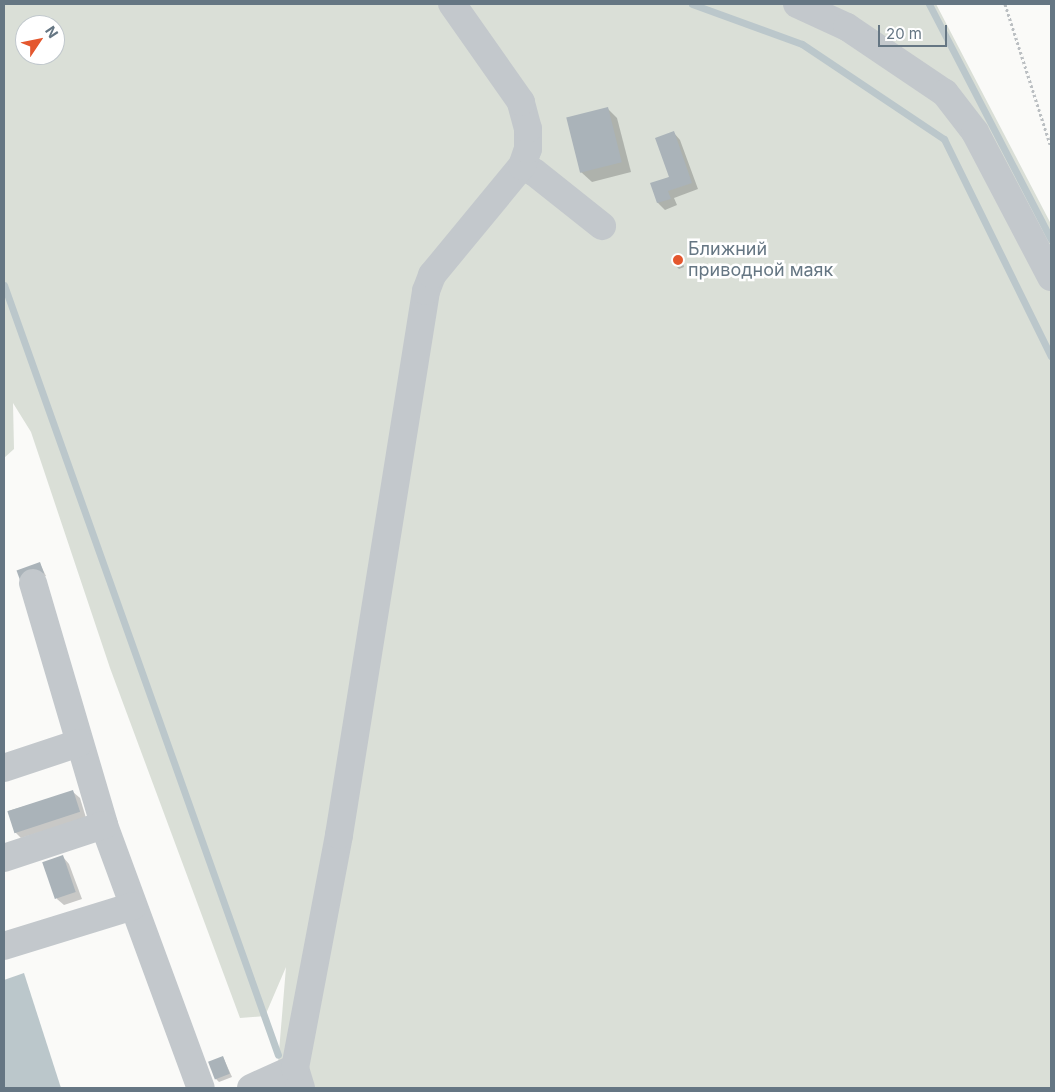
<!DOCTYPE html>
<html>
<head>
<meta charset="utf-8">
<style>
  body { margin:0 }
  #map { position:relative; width:1055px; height:1092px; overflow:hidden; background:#fafaf8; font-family:Inter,sans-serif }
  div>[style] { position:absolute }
  .green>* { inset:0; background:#dadfd7 }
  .water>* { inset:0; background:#bbc7cb }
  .shadow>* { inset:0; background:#0003 }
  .stream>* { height:7px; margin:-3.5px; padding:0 3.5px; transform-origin:3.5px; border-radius:3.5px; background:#bbc7cb }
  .building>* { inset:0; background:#aab3b9; transform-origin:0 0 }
  .path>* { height:3px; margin-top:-1.5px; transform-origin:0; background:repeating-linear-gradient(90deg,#bbbfc2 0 2.5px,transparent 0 5px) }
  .minor>* { height:28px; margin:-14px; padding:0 14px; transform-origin:14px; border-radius:14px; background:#c3c8cc }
  .dots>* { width:14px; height:14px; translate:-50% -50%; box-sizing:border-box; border:2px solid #fff; border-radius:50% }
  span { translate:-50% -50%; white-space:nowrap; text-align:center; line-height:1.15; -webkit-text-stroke:5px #fff; paint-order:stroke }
  .poi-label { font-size:18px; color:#657683 }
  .left { translate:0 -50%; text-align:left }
  .frame { position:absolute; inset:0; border:5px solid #657683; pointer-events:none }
  .north { position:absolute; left:15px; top:15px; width:50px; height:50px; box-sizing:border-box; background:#fff; border:1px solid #c1c8cd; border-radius:50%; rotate:56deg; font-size:14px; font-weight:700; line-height:20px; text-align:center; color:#657683 }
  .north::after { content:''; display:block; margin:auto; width:18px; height:22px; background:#e4572e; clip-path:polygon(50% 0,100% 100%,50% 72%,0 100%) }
  .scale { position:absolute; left:878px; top:25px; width:69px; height:22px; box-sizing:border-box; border:2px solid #657683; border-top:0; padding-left:6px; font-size:15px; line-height:18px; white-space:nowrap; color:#657683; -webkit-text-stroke:4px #fff; paint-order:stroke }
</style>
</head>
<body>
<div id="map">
  <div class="green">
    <div style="clip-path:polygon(evenodd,4px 4px,936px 4px,1051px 224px,1051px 1088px,276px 1088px,286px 967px,265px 1016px,240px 1018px,110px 668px,31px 432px,13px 403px,14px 449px,4px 458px,4px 4px,25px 25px,55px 25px,55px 55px,25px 55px,25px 25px)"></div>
  </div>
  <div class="water">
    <div style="clip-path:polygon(24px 973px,61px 1088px,4px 1088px,4px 980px)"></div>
  </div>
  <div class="shadow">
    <div style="clip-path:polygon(607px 108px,617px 118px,631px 172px,592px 182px,581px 172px)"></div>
    <div style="clip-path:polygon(674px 133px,680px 140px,698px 189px,674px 198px,677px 205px,665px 210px,658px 203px,652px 184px,670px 177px)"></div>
    <div style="clip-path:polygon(681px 256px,684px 267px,679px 269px,676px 266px)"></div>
    <div style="clip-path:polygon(40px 564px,46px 576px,24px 584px)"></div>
    <div style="clip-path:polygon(73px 792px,80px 798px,86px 818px,21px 838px,15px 832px,8px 811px)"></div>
    <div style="clip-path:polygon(63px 857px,69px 864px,82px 899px,64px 905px,57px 899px)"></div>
    <div style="clip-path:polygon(223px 1057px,232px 1077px,219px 1082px,216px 1079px)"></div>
  </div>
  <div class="stream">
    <div style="left:692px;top:4px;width:117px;rotate:20deg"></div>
    <div style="left:802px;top:44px;width:171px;rotate:33.8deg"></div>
    <div style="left:944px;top:139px;width:242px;rotate:63.8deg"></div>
    <div style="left:929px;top:4px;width:265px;rotate:62.6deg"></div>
    <div style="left:4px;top:285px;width:817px;rotate:70.41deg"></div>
  </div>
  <div class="building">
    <div style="left:608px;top:107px;width:57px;height:43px;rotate:76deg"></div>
    <div style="clip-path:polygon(674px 131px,692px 183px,668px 191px,671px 199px,657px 203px,650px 183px,669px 177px,655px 138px)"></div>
    <div style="left:681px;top:255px;width:9px;height:9px;rotate:69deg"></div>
    <div style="left:40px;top:562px;width:12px;height:25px;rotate:70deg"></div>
    <div style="left:73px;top:790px;width:23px;height:69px;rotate:72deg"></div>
    <div style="left:63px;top:855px;width:39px;height:22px;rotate:71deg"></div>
    <div style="left:223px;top:1056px;width:19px;height:16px;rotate:69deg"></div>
  </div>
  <div class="path">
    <div style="left:1005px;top:4px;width:150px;rotate:72.2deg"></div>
  </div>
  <div class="minor">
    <div style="left:797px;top:4px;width:55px;rotate:24.7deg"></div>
    <div style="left:847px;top:27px;width:118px;rotate:34deg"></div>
    <div style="left:945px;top:93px;width:49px;rotate:52.4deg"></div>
    <div style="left:975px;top:132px;width:164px;rotate:62.3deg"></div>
    <div style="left:522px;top:166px;width:13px;rotate:27deg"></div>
    <div style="left:534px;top:172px;width:87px;rotate:38.5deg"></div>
    <div style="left:33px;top:583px;width:252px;rotate:73.6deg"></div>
    <div style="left:104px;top:825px;width:280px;rotate:69.8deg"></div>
    <div style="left:4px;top:768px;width:79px;rotate:-18.4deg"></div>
    <div style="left:4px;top:858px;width:105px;rotate:-18.3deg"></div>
    <div style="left:4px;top:946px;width:135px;rotate:-17.2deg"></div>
    <div style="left:251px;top:1088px;width:48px;rotate:-24.4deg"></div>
    <div style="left:301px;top:1088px;width:21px;rotate:-107deg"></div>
    <div style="left:295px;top:1068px;width:237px;rotate:-79.3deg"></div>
    <div style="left:339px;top:835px;width:551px;rotate:-80.91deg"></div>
    <div style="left:426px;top:291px;width:17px;rotate:-69deg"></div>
    <div style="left:432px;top:275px;width:141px;rotate:-50.5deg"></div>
    <div style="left:522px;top:166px;width:18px;rotate:-71deg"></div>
    <div style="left:528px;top:149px;width:20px;rotate:-90deg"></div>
    <div style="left:528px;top:129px;width:28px;rotate:-105deg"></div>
    <div style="left:521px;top:102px;width:120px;rotate:-125.1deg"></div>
  </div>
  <div class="dots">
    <div style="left:678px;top:260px;background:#e4572e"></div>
  </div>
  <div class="poi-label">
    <span class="left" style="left:688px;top:260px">Ближний<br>приводной маяк</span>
  </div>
  <div class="frame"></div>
  <div class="north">N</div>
  <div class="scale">20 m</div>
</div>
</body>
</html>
